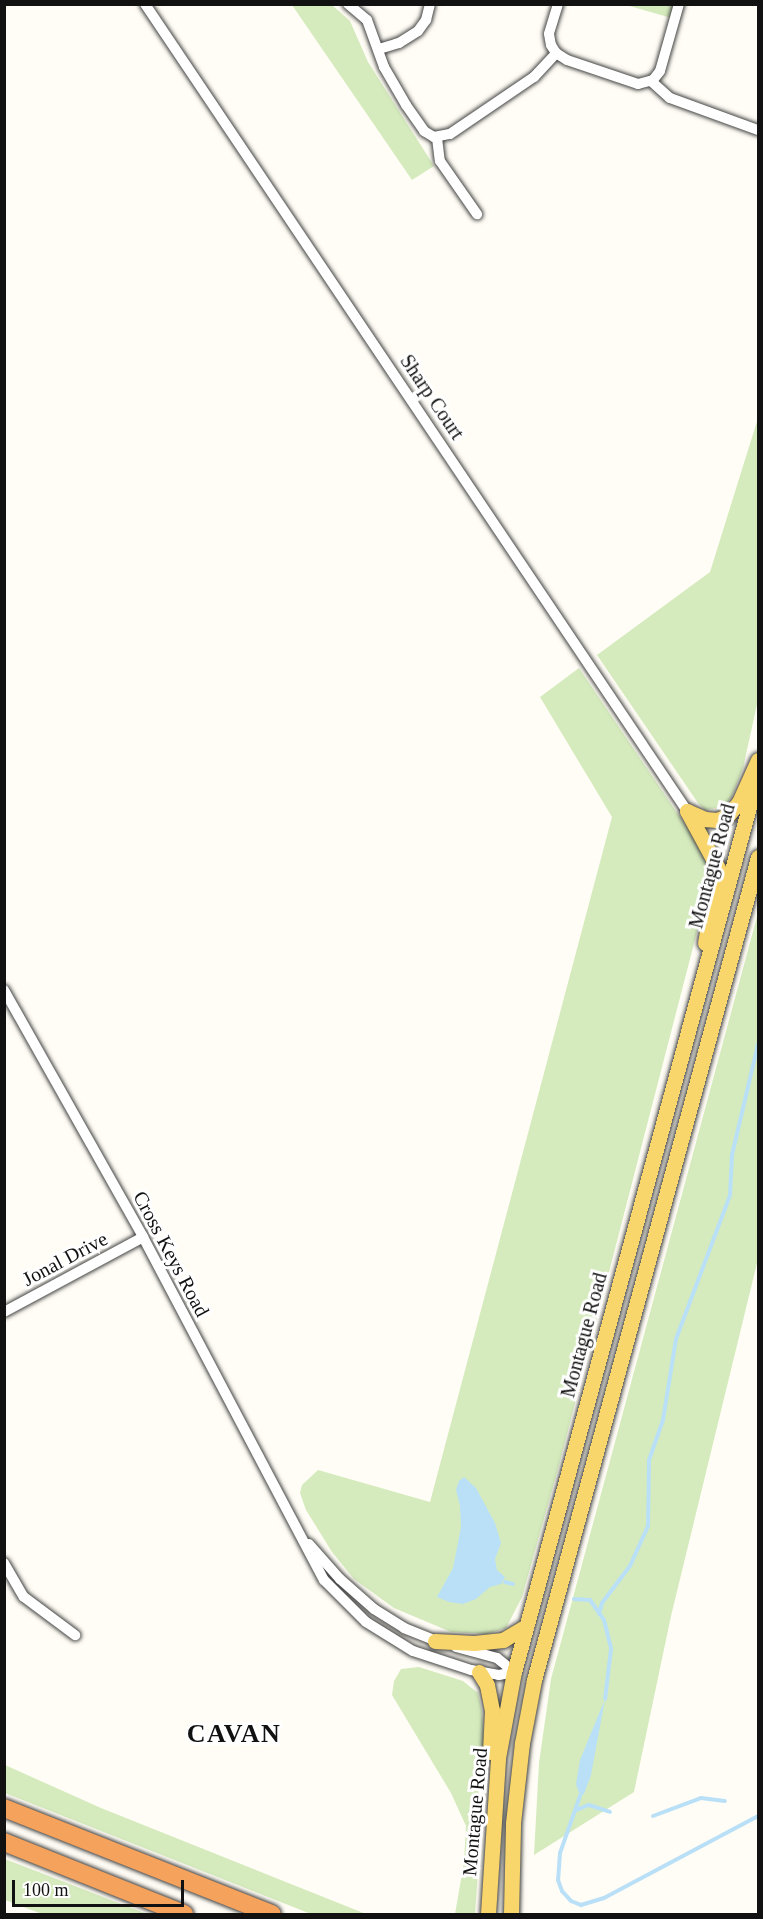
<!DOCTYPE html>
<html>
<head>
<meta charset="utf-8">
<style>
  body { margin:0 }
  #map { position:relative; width:763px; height:1919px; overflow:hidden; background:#fffdf5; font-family:Georgia,serif }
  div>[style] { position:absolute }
  .green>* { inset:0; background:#d5ebbd }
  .water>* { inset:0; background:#b9e0f7 }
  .stream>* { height:4px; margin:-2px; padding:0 2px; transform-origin:2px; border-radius:2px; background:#b9e0f7 }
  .roads { filter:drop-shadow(0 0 2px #444) drop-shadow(0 0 2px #444) }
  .street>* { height:10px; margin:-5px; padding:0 5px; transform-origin:5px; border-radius:5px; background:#fff }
  .primary>* { height:15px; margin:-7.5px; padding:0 7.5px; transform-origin:7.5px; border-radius:7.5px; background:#f9d66b }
  .highway>* { height:18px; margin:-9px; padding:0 9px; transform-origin:9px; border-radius:9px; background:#f5a25d }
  span { translate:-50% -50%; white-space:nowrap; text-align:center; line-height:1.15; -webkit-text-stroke:6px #fff; paint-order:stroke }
  .street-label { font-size:20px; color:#111 }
  .district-label { font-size:26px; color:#111; font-weight:700; letter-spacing:1.5px }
  .frame { position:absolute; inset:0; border:6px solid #111; pointer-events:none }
  .scale { position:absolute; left:12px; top:1880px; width:172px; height:27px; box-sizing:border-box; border:3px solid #111; border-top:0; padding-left:8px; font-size:18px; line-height:21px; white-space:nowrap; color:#111; -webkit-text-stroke:4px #fff; paint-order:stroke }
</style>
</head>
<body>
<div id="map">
  <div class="green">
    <div style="clip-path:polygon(292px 5px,332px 5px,350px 21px,368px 62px,434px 166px,412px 180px)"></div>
    <div style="clip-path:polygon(626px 5px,679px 5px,675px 19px)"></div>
    <div style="clip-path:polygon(758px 418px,758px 700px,743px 768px,732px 796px,724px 807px,705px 810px,698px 803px,597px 655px,710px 572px)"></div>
    <div style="clip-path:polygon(579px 668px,709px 860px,713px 870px,558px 1469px,522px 1597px,506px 1628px,487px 1634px,451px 1632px,394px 1608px,354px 1579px,332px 1552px,306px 1510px,300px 1493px,302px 1485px,318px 1470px,430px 1502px,612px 817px,540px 697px)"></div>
    <div style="clip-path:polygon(758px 913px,758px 1259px,671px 1616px,634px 1792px,534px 1855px,539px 1763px,551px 1679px)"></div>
    <div style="clip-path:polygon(419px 1667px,463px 1681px,478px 1693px,482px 1711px,484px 1743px,478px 1797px,480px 1843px,475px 1914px,455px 1914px,464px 1862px,466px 1826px,451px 1793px,392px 1695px,394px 1681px,401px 1669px)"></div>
    <div style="clip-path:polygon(5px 1765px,101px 1808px,366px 1914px,311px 1914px,5px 1793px)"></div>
    <div style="clip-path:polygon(4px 1859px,10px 1861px,147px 1914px,42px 1914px,5px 1900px)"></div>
  </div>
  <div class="water">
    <div style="clip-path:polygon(464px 1477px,476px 1488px,495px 1523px,501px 1543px,495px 1559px,497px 1570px,505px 1577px,501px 1584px,490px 1587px,476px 1599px,463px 1604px,449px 1602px,437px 1597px,453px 1568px,461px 1527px,460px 1506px,456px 1490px,459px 1481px)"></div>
    <div style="clip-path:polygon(605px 1699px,591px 1775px,584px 1794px,580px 1796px,576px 1784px,580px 1760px)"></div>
  </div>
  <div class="stream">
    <div style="left:505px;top:1582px;width:8px;rotate:14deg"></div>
    <div style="left:574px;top:1599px;width:16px;rotate:4deg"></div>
    <div style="left:590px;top:1600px;width:24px;rotate:55deg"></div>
    <div style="left:604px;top:1620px;width:30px;rotate:76deg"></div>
    <div style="left:611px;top:1649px;width:50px;rotate:96.8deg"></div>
    <div style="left:599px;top:1614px;width:11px;rotate:-75deg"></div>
    <div style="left:602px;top:1603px;width:46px;rotate:-52.9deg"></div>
    <div style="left:630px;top:1566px;width:44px;rotate:-65.8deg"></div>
    <div style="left:648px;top:1526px;width:66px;rotate:-89.1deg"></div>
    <div style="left:649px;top:1460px;width:42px;rotate:-70.7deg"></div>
    <div style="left:663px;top:1420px;width:82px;rotate:-80.9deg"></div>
    <div style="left:676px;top:1339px;width:154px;rotate:-69.4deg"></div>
    <div style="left:730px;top:1195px;width:40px;rotate:-87.1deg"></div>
    <div style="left:732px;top:1155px;width:114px;rotate:-76.8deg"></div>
    <div style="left:580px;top:1796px;width:60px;rotate:109.3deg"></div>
    <div style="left:560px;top:1853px;width:27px;rotate:94deg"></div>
    <div style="left:558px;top:1880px;width:12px;rotate:70deg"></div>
    <div style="left:562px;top:1891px;width:13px;rotate:48deg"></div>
    <div style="left:571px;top:1901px;width:11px;rotate:22deg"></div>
    <div style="left:581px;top:1905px;width:24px;rotate:-17deg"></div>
    <div style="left:604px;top:1898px;width:174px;rotate:-28deg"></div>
    <div style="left:576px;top:1810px;width:14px;rotate:-21deg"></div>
    <div style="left:589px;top:1805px;width:22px;rotate:18deg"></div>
    <div style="left:653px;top:1816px;width:51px;rotate:-20.6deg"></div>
    <div style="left:701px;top:1798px;width:24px;rotate:7deg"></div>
  </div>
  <div class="roads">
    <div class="street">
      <div style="left:145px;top:4px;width:972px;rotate:56.11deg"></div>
      <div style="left:348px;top:4px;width:25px;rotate:40deg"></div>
      <div style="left:367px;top:20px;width:50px;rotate:70.1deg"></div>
      <div style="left:384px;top:67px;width:44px;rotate:59.9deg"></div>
      <div style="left:406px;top:105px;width:32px;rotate:55deg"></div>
      <div style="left:424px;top:131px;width:12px;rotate:31deg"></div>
      <div style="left:434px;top:137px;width:16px;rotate:-11deg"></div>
      <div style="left:450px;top:134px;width:102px;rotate:-34.2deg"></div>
      <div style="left:534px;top:77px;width:33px;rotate:-47deg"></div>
      <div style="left:558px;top:4px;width:31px;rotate:107deg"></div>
      <div style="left:549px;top:34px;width:11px;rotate:80deg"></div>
      <div style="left:551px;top:45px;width:9px;rotate:58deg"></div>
      <div style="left:556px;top:53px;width:13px;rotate:32deg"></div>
      <div style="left:567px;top:60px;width:75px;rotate:18.7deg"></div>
      <div style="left:638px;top:84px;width:16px;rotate:-15deg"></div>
      <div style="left:653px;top:80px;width:11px;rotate:-52deg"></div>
      <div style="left:660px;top:71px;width:70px;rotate:-74.2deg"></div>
      <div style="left:379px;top:49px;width:21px;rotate:-17deg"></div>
      <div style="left:399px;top:43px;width:22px;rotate:-32deg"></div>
      <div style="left:418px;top:31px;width:14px;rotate:-54deg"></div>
      <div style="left:426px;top:20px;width:16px;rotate:-76deg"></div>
      <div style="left:651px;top:81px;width:25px;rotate:42deg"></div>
      <div style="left:670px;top:98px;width:94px;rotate:20deg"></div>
      <div style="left:437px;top:138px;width:23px;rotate:83deg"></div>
      <div style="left:440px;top:161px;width:65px;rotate:55.1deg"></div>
      <div style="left:4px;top:990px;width:283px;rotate:60.6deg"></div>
      <div style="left:143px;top:1237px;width:388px;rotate:62.2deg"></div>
      <div style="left:324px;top:1580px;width:59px;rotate:45deg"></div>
      <div style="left:366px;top:1622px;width:55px;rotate:31.7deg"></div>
      <div style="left:413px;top:1651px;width:61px;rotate:18.1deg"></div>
      <div style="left:471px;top:1670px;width:28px;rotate:10deg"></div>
      <div style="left:499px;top:1675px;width:15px;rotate:-11deg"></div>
      <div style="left:4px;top:1312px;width:158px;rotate:-28.3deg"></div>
      <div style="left:309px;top:1544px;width:47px;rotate:48.5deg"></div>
      <div style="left:340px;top:1579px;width:45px;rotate:41.4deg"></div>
      <div style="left:374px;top:1609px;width:36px;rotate:32deg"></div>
      <div style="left:404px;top:1628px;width:40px;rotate:22deg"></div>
      <div style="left:4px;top:1563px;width:39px;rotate:60deg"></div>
      <div style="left:24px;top:1597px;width:64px;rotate:36.7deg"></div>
      <div style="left:456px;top:1647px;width:42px;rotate:15deg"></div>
      <div style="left:497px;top:1658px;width:22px;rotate:39deg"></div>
    </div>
    <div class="primary">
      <div style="left:687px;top:811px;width:65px;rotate:61.5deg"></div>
      <div style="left:718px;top:868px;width:76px;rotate:99.8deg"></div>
      <div style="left:687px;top:811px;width:20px;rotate:24deg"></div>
      <div style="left:705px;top:819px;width:12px;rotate:5deg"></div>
      <div style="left:717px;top:820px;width:11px;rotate:-22deg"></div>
      <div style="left:727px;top:816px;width:18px;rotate:-49deg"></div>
      <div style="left:739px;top:802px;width:46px;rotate:-65.7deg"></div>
      <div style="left:435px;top:1641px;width:39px;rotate:3deg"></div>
      <div style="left:474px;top:1643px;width:29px;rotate:-6deg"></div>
      <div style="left:503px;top:1640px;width:26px;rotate:-31deg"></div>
      <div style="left:479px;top:1672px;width:15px;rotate:58deg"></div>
      <div style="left:487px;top:1685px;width:25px;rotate:79deg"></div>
      <div style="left:492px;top:1710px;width:42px;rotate:92.7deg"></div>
      <div style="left:488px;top:1914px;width:156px;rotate:-86.3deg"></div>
      <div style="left:498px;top:1758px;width:87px;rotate:-79.5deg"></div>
      <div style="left:514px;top:1672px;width:931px;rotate:-74.8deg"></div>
      <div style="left:511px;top:1914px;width:91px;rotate:-88.7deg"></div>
      <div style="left:513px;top:1823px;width:81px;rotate:-83.6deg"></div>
      <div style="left:522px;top:1743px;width:64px;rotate:-79.2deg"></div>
      <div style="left:534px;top:1680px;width:853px;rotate:-74.77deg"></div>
    </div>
    <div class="highway">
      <div style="left:4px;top:1808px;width:288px;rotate:21.6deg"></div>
      <div style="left:4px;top:1842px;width:194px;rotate:21.8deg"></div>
    </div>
  </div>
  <div class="street-label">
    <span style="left:432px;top:397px;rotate:56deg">Sharp Court</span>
    <span style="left:712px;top:866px;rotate:-75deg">Montague Road</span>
    <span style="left:171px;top:1254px;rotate:62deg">Cross Keys Road</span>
    <span style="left:65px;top:1259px;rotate:-28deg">Jonal Drive</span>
    <span style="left:584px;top:1335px;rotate:-75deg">Montague Road</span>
    <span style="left:475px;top:1812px;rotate:-85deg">Montague Road</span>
  </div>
  <div class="district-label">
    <span style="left:234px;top:1734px">CAVAN</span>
  </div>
  <div class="frame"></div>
  <div class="scale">100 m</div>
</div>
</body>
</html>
